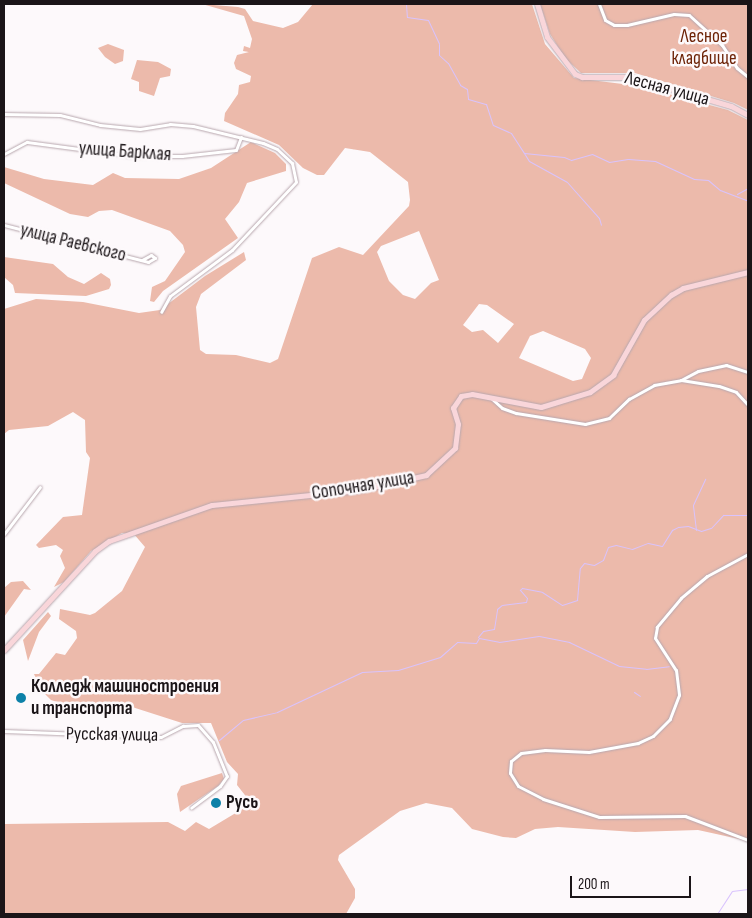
<!DOCTYPE html>
<html>
<head>
<meta charset="utf-8">
<style>
  body { margin:0 }
  #map { position:relative; width:752px; height:918px; overflow:hidden; background:#fdf9fb; font-family:"Sofia Sans Condensed",sans-serif }
  div>[style] { position:absolute }
  .green>* { inset:0; background:#ecbaab }
  .stream>* { height:1px; margin:-0.5px; padding:0 0.5px; transform-origin:0.5px; border-radius:0.5px; background:#d9c3fd }
  .roads { filter:drop-shadow(0 0 1px #b8a7ae) drop-shadow(0 0 1px #b8a7ae) }
  .minor>* { height:3px; margin:-1.5px; padding:0 1.5px; transform-origin:1.5px; border-radius:1.5px; background:#fff }
  .secondary>* { height:5px; margin:-2.5px; padding:0 2.5px; transform-origin:2.5px; border-radius:2.5px; background:#f9d6da }
  .dots>* { width:14px; height:14px; translate:-50% -50%; box-sizing:border-box; border:2px solid #fdf9fb; border-radius:50% }
  span { translate:-50% -50%; white-space:nowrap; text-align:center; line-height:1.15; -webkit-text-stroke:5px #fdf9fb; paint-order:stroke }
  .park-label { font-size:19px; color:#6e2408 }
  .street-label { font-size:19px; color:#1b1518 }
  .poi-label { font-size:19px; color:#1b1518; font-weight:700 }
  .left { translate:0 -50%; text-align:left }
  .frame { position:absolute; inset:0; border:5px solid #1b1518; pointer-events:none }
  .scale { position:absolute; left:570px; top:876px; width:121px; height:22px; box-sizing:border-box; border:2px solid #1b1518; border-top:0; padding-left:6px; font-size:15px; line-height:18px; white-space:nowrap; color:#1b1518; -webkit-text-stroke:4px #fdf9fb; paint-order:stroke }
</style>
</head>
<body>
<div id="map">
  <div class="green">
    <div style="clip-path:polygon(evenodd,202px 4px,238px 7px,245px 9px,253px 21px,283px 28px,298px 22px,313px 4px,532px 4px,545px 44px,574px 78px,639px 86px,728px 110px,748px 120px,748px 841px,698px 830px,635px 832px,558px 827px,535px 829px,516px 838px,503px 837px,472px 829px,452px 808px,426px 803px,400px 811px,339px 855px,338px 860px,355px 889px,355px 898px,346px 914px,4px 914px,4px 824px,168px 822px,185px 831px,196px 822px,209px 829px,249px 805px,248px 799px,237px 785px,238px 774px,227px 762px,211px 723px,182px 723px,129px 706px,81px 710px,51px 700px,41px 690px,34px 674px,39px 674px,56px 653px,65px 655px,77px 638px,76px 631px,59px 619px,60px 609px,90px 615px,95px 613px,122px 591px,145px 547px,133px 533px,122px 533px,91px 551px,64px 582px,54px 587px,65px 568px,60px 556px,63px 550px,56px 545px,39px 548px,36px 545px,63px 517px,82px 515px,90px 458px,86px 452px,85px 420px,73px 412px,48px 426px,9px 430px,4px 434px,4px 309px,36px 299px,83px 302px,139px 313px,160px 310px,205px 276px,244px 252px,246px 260px,201px 294px,196px 307px,200px 350px,206px 354px,236px 355px,270px 363px,278px 359px,312px 258px,339px 247px,363px 255px,409px 206px,410px 200px,408px 182px,370px 152px,345px 148px,324px 175px,317px 175px,303px 168px,279px 145px,224px 121px,225px 113px,238px 94px,239px 85px,250px 82px,251px 76px,236px 69px,234px 63px,237px 55px,249px 52px,243px 51px,244px 46px,250px 48px,252px 39px,244px 16px,202px 4px,419px 231px,439px 280px,431px 283px,415px 299px,403px 295px,389px 281px,377px 252px,381px 246px,419px 231px,202px 4px,479px 304px,487px 305px,514px 324px,498px 343px,483px 330px,472px 332px,463px 325px,479px 304px,202px 4px,543px 331px,585px 349px,591px 358px,582px 379px,573px 381px,519px 358px,530px 336px,543px 331px)"></div>
    <div style="clip-path:polygon(540px 4px,748px 4px,748px 110px,734px 103px,635px 73px,581px 73px,565px 58px,550px 34px)"></div>
    <div style="clip-path:polygon(108px 44px,124px 50px,123px 61px,115px 64px,105px 57px,98px 48px)"></div>
    <div style="clip-path:polygon(137px 60px,158px 62px,171px 69px,170px 76px,160px 78px,154px 96px,139px 91px,139px 82px,131px 79px)"></div>
    <div style="clip-path:polygon(251px 142px,275px 153px,286px 164px,286px 171px,247px 183px,239px 202px,225px 219px,238px 238px,163px 291px,154px 302px,150px 301px,152px 287px,165px 281px,185px 252px,183px 245px,170px 231px,112px 210px,99px 211px,88px 217px,70px 214px,4px 183px,4px 167px,44px 179px,93px 185px,113px 173px,125px 178px,179px 179px,211px 168px)"></div>
    <div style="clip-path:polygon(4px 257px,53px 264px,68px 277px,84px 284px,101px 273px,110px 279px,111px 285px,109px 289px,86px 296px,15px 293px,13px 285px,4px 277px)"></div>
    <div style="clip-path:polygon(23px 581px,31px 590px,24px 589px,4px 617px,4px 588px,11px 582px)"></div>
    <div style="clip-path:polygon(48px 612px,51px 616px,39px 632px,28px 661px,23px 640px)"></div>
    <div style="clip-path:polygon(222px 773px,224px 779px,218px 786px,180px 812px,177px 794px,181px 786px)"></div>
  </div>
  <div class="stream">
    <div style="left:406px;top:4px;width:13px;rotate:86deg"></div>
    <div style="left:407px;top:17px;width:21px;rotate:8deg"></div>
    <div style="left:428px;top:20px;width:26px;rotate:65deg"></div>
    <div style="left:439px;top:44px;width:11px;rotate:90deg"></div>
    <div style="left:439px;top:55px;width:12px;rotate:42deg"></div>
    <div style="left:448px;top:63px;width:25px;rotate:61deg"></div>
    <div style="left:460px;top:85px;width:8px;rotate:30deg"></div>
    <div style="left:467px;top:89px;width:10px;rotate:84deg"></div>
    <div style="left:468px;top:99px;width:19px;rotate:16deg"></div>
    <div style="left:486px;top:104px;width:22px;rotate:72deg"></div>
    <div style="left:493px;top:125px;width:20px;rotate:24deg"></div>
    <div style="left:511px;top:133px;width:24px;rotate:57deg"></div>
    <div style="left:524px;top:153px;width:40px;rotate:5.7deg"></div>
    <div style="left:564px;top:157px;width:8px;rotate:23deg"></div>
    <div style="left:571px;top:160px;width:22px;rotate:-16deg"></div>
    <div style="left:592px;top:154px;width:19px;rotate:25deg"></div>
    <div style="left:609px;top:162px;width:19px;rotate:-9deg"></div>
    <div style="left:628px;top:159px;width:27px;rotate:4deg"></div>
    <div style="left:655px;top:161px;width:43px;rotate:24.8deg"></div>
    <div style="left:694px;top:179px;width:14px;rotate:4deg"></div>
    <div style="left:708px;top:180px;width:16px;rotate:40deg"></div>
    <div style="left:720px;top:190px;width:30px;rotate:21deg"></div>
    <div style="left:524px;top:153px;width:9px;rotate:58deg"></div>
    <div style="left:529px;top:161px;width:43px;rotate:28.9deg"></div>
    <div style="left:567px;top:182px;width:48px;rotate:48.4deg"></div>
    <div style="left:599px;top:218px;width:7px;rotate:74deg"></div>
    <div style="left:737px;top:194px;width:13px;rotate:-29deg"></div>
    <div style="left:696px;top:530px;width:25px;rotate:-97deg"></div>
    <div style="left:693px;top:505px;width:29px;rotate:-65deg"></div>
    <div style="left:478px;top:637px;width:8px;rotate:-50deg"></div>
    <div style="left:483px;top:631px;width:11px;rotate:-10deg"></div>
    <div style="left:494px;top:629px;width:20px;rotate:-81deg"></div>
    <div style="left:497px;top:609px;width:6px;rotate:-39deg"></div>
    <div style="left:502px;top:605px;width:24px;rotate:-7deg"></div>
    <div style="left:526px;top:602px;width:4px;rotate:-76deg"></div>
    <div style="left:527px;top:598px;width:11px;rotate:-131deg"></div>
    <div style="left:520px;top:590px;width:3px;rotate:-45deg"></div>
    <div style="left:522px;top:588px;width:20px;rotate:11deg"></div>
    <div style="left:542px;top:592px;width:24px;rotate:33deg"></div>
    <div style="left:562px;top:605px;width:16px;rotate:-18deg"></div>
    <div style="left:577px;top:600px;width:32px;rotate:-85deg"></div>
    <div style="left:580px;top:568px;width:6px;rotate:-51deg"></div>
    <div style="left:584px;top:563px;width:10px;rotate:11deg"></div>
    <div style="left:594px;top:565px;width:10px;rotate:-29deg"></div>
    <div style="left:603px;top:560px;width:14px;rotate:-69deg"></div>
    <div style="left:608px;top:547px;width:8px;rotate:-14deg"></div>
    <div style="left:616px;top:545px;width:16px;rotate:14deg"></div>
    <div style="left:632px;top:549px;width:17px;rotate:-21deg"></div>
    <div style="left:648px;top:543px;width:14px;rotate:12deg"></div>
    <div style="left:662px;top:546px;width:19px;rotate:-58deg"></div>
    <div style="left:672px;top:530px;width:7px;rotate:-27deg"></div>
    <div style="left:678px;top:527px;width:10px;rotate:-6deg"></div>
    <div style="left:688px;top:526px;width:14px;rotate:21deg"></div>
    <div style="left:701px;top:531px;width:10px;rotate:-17deg"></div>
    <div style="left:711px;top:528px;width:18px;rotate:-47deg"></div>
    <div style="left:723px;top:515px;width:25px"></div>
    <div style="left:634px;top:692px;width:7px;rotate:34deg"></div>
    <div style="left:219px;top:740px;width:31px;rotate:-40deg"></div>
    <div style="left:243px;top:720px;width:35px;rotate:-13deg"></div>
    <div style="left:277px;top:712px;width:94px;rotate:-25.2deg"></div>
    <div style="left:362px;top:672px;width:36px;rotate:-3deg"></div>
    <div style="left:398px;top:670px;width:44px;rotate:-17.2deg"></div>
    <div style="left:440px;top:657px;width:23px;rotate:-41deg"></div>
    <div style="left:457px;top:642px;width:19px;rotate:3deg"></div>
    <div style="left:476px;top:643px;width:6px;rotate:-59deg"></div>
    <div style="left:479px;top:638px;width:20px;rotate:11deg"></div>
    <div style="left:499px;top:642px;width:40px;rotate:-8.5deg"></div>
    <div style="left:539px;top:636px;width:31px;rotate:11deg"></div>
    <div style="left:569px;top:642px;width:55px;rotate:25.6deg"></div>
    <div style="left:619px;top:666px;width:27px;rotate:6deg"></div>
    <div style="left:646px;top:669px;width:23px;rotate:-7deg"></div>
    <div style="left:717px;top:914px;width:27px;rotate:-57deg"></div>
    <div style="left:732px;top:891px;width:16px;rotate:-7deg"></div>
  </div>
  <div class="roads">
    <div class="minor">
      <div style="left:599px;top:4px;width:17px;rotate:69deg"></div>
      <div style="left:605px;top:20px;width:10px;rotate:29deg"></div>
      <div style="left:614px;top:25px;width:13px"></div>
      <div style="left:627px;top:25px;width:48px;rotate:-13.2deg"></div>
      <div style="left:674px;top:14px;width:15px;rotate:4deg"></div>
      <div style="left:689px;top:15px;width:45px;rotate:42.3deg"></div>
      <div style="left:722px;top:45px;width:27px;rotate:57deg"></div>
      <div style="left:737px;top:68px;width:14px;rotate:39deg"></div>
      <div style="left:4px;top:114px;width:56px;rotate:1deg"></div>
      <div style="left:60px;top:115px;width:41px;rotate:14deg"></div>
      <div style="left:100px;top:125px;width:40px;rotate:5.7deg"></div>
      <div style="left:140px;top:129px;width:30px;rotate:-9deg"></div>
      <div style="left:170px;top:124px;width:23px;rotate:5deg"></div>
      <div style="left:193px;top:126px;width:72px;rotate:13.7deg"></div>
      <div style="left:263px;top:143px;width:15px;rotate:23deg"></div>
      <div style="left:277px;top:149px;width:21px;rotate:43deg"></div>
      <div style="left:292px;top:163px;width:19px;rotate:78deg"></div>
      <div style="left:296px;top:182px;width:93px;rotate:133.3deg"></div>
      <div style="left:232px;top:250px;width:77px;rotate:143.4deg"></div>
      <div style="left:170px;top:296px;width:18px;rotate:119deg"></div>
      <div style="left:4px;top:154px;width:26px;rotate:-28deg"></div>
      <div style="left:27px;top:142px;width:106px;rotate:7.6deg"></div>
      <div style="left:132px;top:156px;width:50px"></div>
      <div style="left:182px;top:156px;width:54px;rotate:-6.3deg"></div>
      <div style="left:236px;top:150px;width:14px;rotate:-69deg"></div>
      <div style="left:4px;top:225px;width:149px;rotate:14.4deg"></div>
      <div style="left:148px;top:262px;width:8px;rotate:-30deg"></div>
      <div style="left:155px;top:258px;width:5px;rotate:-143deg"></div>
      <div style="left:151px;top:255px;width:10px;rotate:151deg"></div>
      <div style="left:681px;top:380px;width:19px;rotate:-28deg"></div>
      <div style="left:698px;top:371px;width:29px;rotate:-12deg"></div>
      <div style="left:726px;top:365px;width:23px;rotate:18deg"></div>
      <div style="left:492px;top:399px;width:13px;rotate:42deg"></div>
      <div style="left:502px;top:408px;width:15px;rotate:20deg"></div>
      <div style="left:516px;top:413px;width:70px;rotate:9.1deg"></div>
      <div style="left:585px;top:424px;width:25px;rotate:-14deg"></div>
      <div style="left:609px;top:418px;width:28px;rotate:-44deg"></div>
      <div style="left:629px;top:399px;width:29px;rotate:-29deg"></div>
      <div style="left:654px;top:385px;width:27px;rotate:-10deg"></div>
      <div style="left:681px;top:380px;width:38px;rotate:9deg"></div>
      <div style="left:719px;top:386px;width:18px;rotate:19deg"></div>
      <div style="left:736px;top:392px;width:18px;rotate:47deg"></div>
      <div style="left:4px;top:534px;width:59px;rotate:-52.5deg"></div>
      <div style="left:748px;top:554px;width:47px;rotate:151.8deg"></div>
      <div style="left:707px;top:576px;width:34px;rotate:140deg"></div>
      <div style="left:681px;top:598px;width:38px;rotate:130deg"></div>
      <div style="left:657px;top:627px;width:11px;rotate:100deg"></div>
      <div style="left:655px;top:638px;width:38px;rotate:57deg"></div>
      <div style="left:676px;top:670px;width:25px;rotate:83deg"></div>
      <div style="left:679px;top:695px;width:26px;rotate:111deg"></div>
      <div style="left:670px;top:719px;width:24px;rotate:135deg"></div>
      <div style="left:653px;top:736px;width:17px;rotate:155deg"></div>
      <div style="left:638px;top:743px;width:50px;rotate:169.6deg"></div>
      <div style="left:589px;top:752px;width:44px;rotate:-177.4deg"></div>
      <div style="left:545px;top:750px;width:24px;rotate:173deg"></div>
      <div style="left:521px;top:753px;width:13px;rotate:141deg"></div>
      <div style="left:511px;top:761px;width:12px;rotate:95deg"></div>
      <div style="left:510px;top:773px;width:15px;rotate:58deg"></div>
      <div style="left:518px;top:786px;width:28px;rotate:27deg"></div>
      <div style="left:543px;top:799px;width:59px;rotate:17.8deg"></div>
      <div style="left:599px;top:817px;width:86px;rotate:-0.7deg"></div>
      <div style="left:685px;top:816px;width:67px;rotate:20.9deg"></div>
      <div style="left:4px;top:731px;width:157px;rotate:2.2deg"></div>
      <div style="left:161px;top:737px;width:25px;rotate:-27deg"></div>
      <div style="left:183px;top:726px;width:15px;rotate:-4deg"></div>
      <div style="left:198px;top:725px;width:23px;rotate:49deg"></div>
      <div style="left:213px;top:742px;width:37px;rotate:68deg"></div>
      <div style="left:227px;top:776px;width:12px;rotate:125deg"></div>
      <div style="left:220px;top:786px;width:36px;rotate:143deg"></div>
    </div>
    <div class="secondary">
      <div style="left:537px;top:4px;width:34px;rotate:73deg"></div>
      <div style="left:547px;top:37px;width:46px;rotate:52.9deg"></div>
      <div style="left:575px;top:74px;width:8px;rotate:23deg"></div>
      <div style="left:582px;top:77px;width:49px"></div>
      <div style="left:631px;top:77px;width:104px;rotate:16.2deg"></div>
      <div style="left:731px;top:106px;width:19px;rotate:28deg"></div>
      <div style="left:4px;top:650px;width:134px;rotate:-47.4deg"></div>
      <div style="left:95px;top:551px;width:17px;rotate:-36deg"></div>
      <div style="left:109px;top:541px;width:109px;rotate:-19.3deg"></div>
      <div style="left:212px;top:505px;width:148px;rotate:-5.8deg"></div>
      <div style="left:359px;top:490px;width:69px;rotate:-12.6deg"></div>
      <div style="left:426px;top:475px;width:40px;rotate:-43deg"></div>
      <div style="left:455px;top:448px;width:24px;rotate:-83deg"></div>
      <div style="left:458px;top:424px;width:17px;rotate:-107deg"></div>
      <div style="left:453px;top:408px;width:14px;rotate:-56deg"></div>
      <div style="left:461px;top:396px;width:11px;rotate:-10deg"></div>
      <div style="left:472px;top:394px;width:70px;rotate:10.7deg"></div>
      <div style="left:541px;top:407px;width:51px;rotate:-17deg"></div>
      <div style="left:590px;top:392px;width:29px;rotate:-36deg"></div>
      <div style="left:613px;top:375px;width:63px;rotate:-60.6deg"></div>
      <div style="left:644px;top:320px;width:37px;rotate:-43deg"></div>
      <div style="left:671px;top:295px;width:14px;rotate:-30deg"></div>
      <div style="left:683px;top:288px;width:67px;rotate:-13.8deg"></div>
    </div>
  </div>
  <div class="dots">
    <div style="left:21px;top:698px;background:#0d81a8"></div>
    <div style="left:216px;top:803px;background:#0d81a8"></div>
  </div>
  <div class="park-label">
    <span style="left:704px;top:48px">Лесное<br>кладбище</span>
  </div>
  <div class="street-label">
    <span style="left:667px;top:89px;rotate:15deg">Лесная улица</span>
    <span style="left:125px;top:152px;rotate:4deg">улица Барклая</span>
    <span style="left:73px;top:243px;rotate:14deg">улица Раевского</span>
    <span style="left:363px;top:486px;rotate:-9deg">Сопочная улица</span>
    <span style="left:112px;top:735px;rotate:1deg">Русская улица</span>
  </div>
  <div class="poi-label">
    <span class="left" style="left:31px;top:698px">Колледж машиностроения<br>и транспорта</span>
    <span class="left" style="left:226px;top:803px">Русь</span>
  </div>
  <div class="frame"></div>
  <div class="scale">200 m</div>
</div>
</body>
</html>
